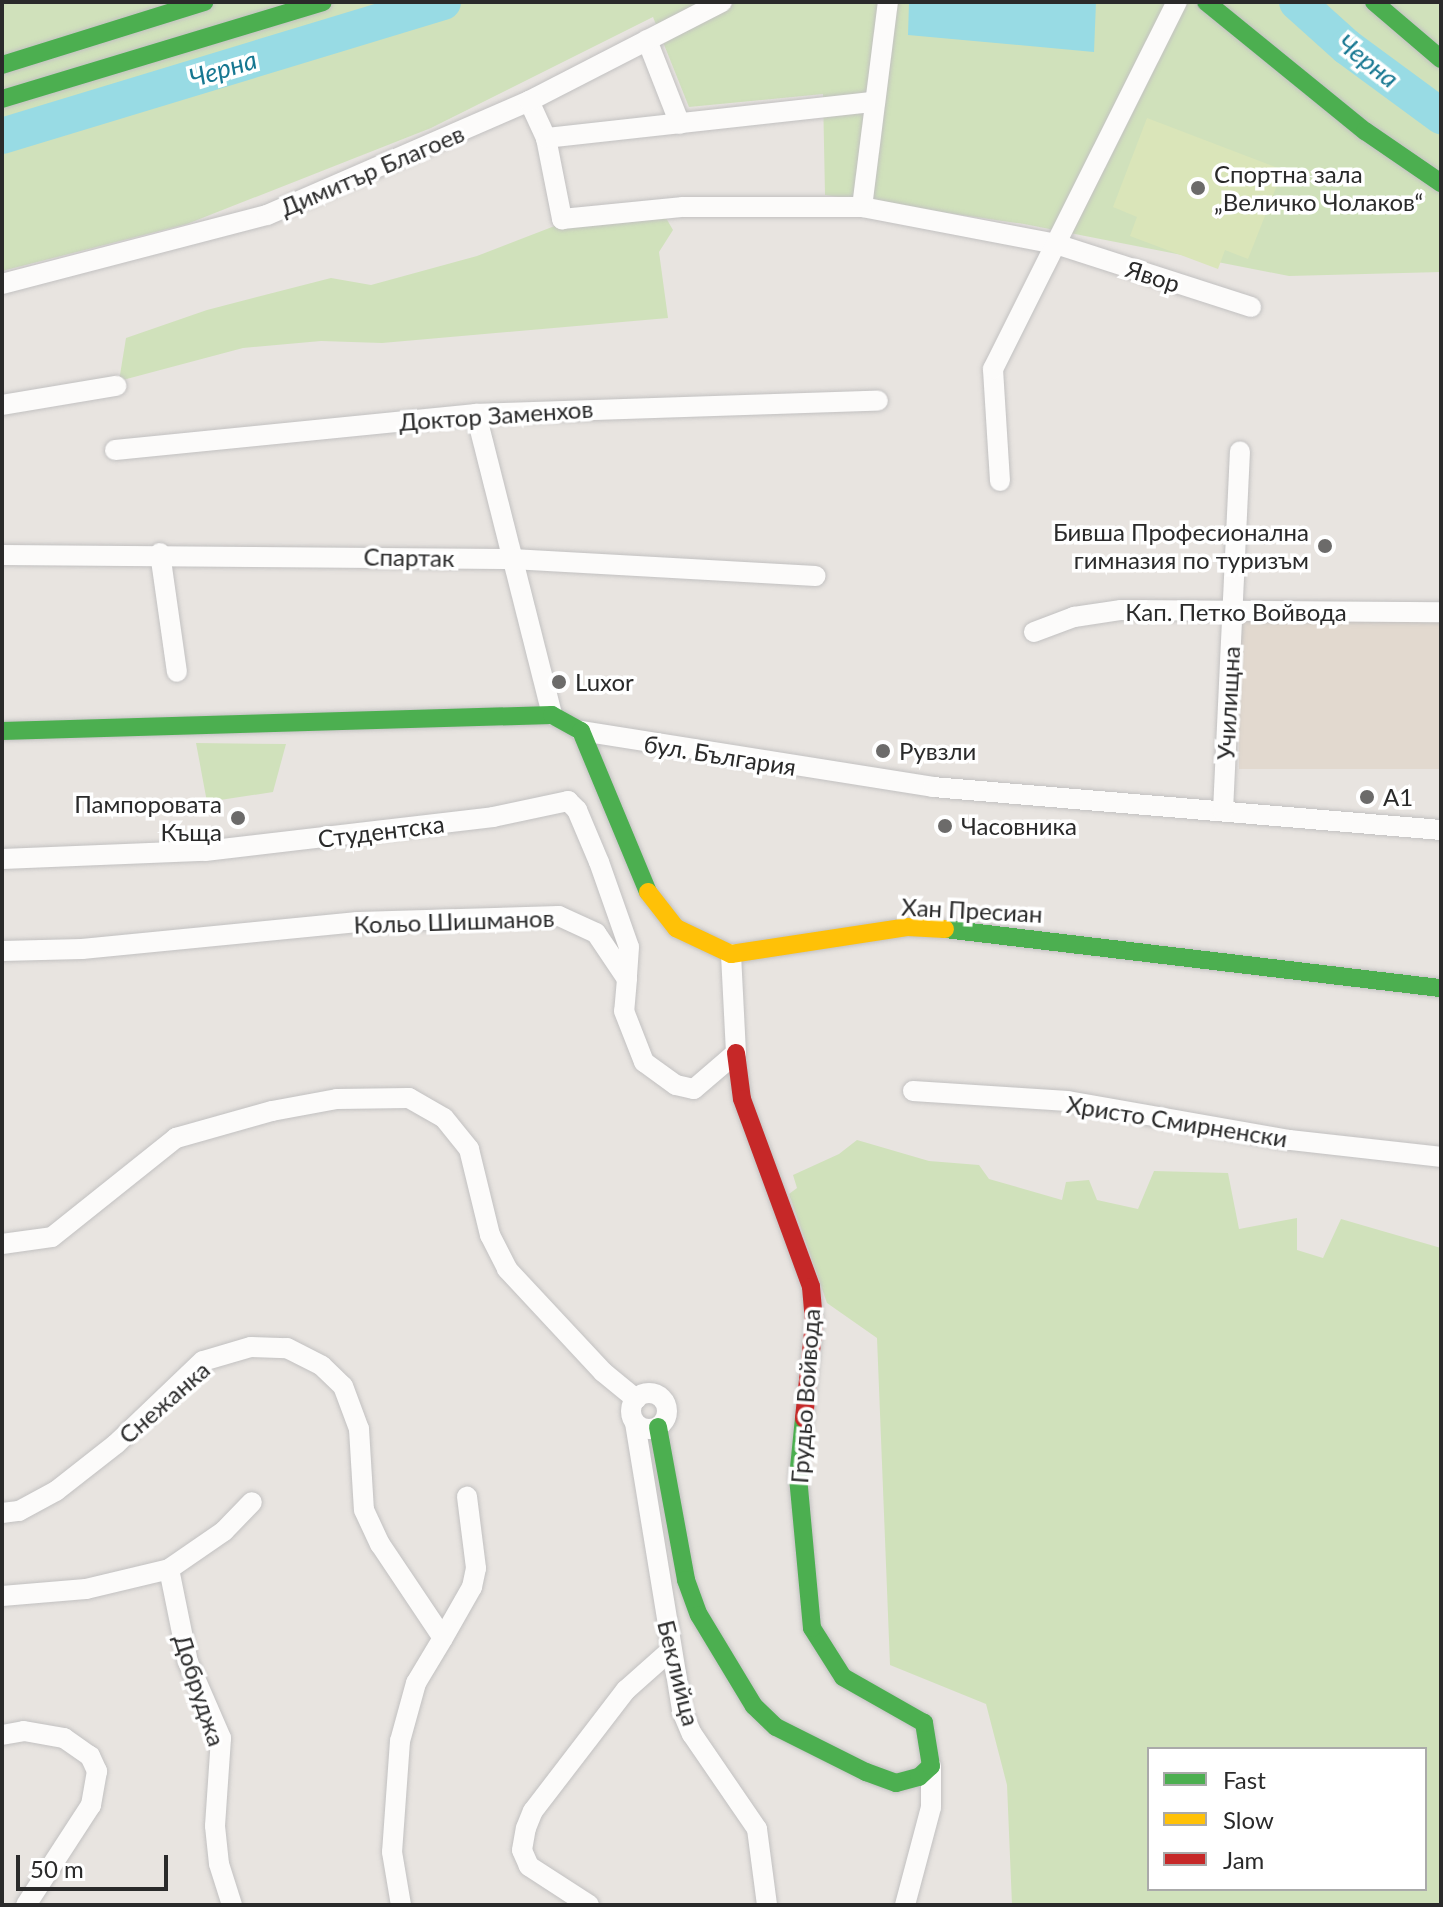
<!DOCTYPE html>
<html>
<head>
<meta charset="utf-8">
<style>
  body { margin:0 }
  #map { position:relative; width:1443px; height:1907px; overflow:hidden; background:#e8e4e0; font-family:Lato,sans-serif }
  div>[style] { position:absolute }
  .education>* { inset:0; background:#e2d9cf; transform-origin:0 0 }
  .green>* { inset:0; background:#d0e1bb }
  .pitch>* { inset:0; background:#dae5b9 }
  .water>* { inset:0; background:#98dbe4 }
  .river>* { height:36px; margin:-18px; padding:0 18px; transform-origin:18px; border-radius:18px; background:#98dbe4 }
  .roads { filter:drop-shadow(0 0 2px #c2c1c1) drop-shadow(0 0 2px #c2c1c1) }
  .street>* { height:20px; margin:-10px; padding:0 10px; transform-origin:10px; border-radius:10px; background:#fcfbfa }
  .street>.ring { margin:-10px; padding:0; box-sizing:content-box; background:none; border:20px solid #fcfbfa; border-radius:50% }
  .fast>* { height:18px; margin:-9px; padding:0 9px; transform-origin:9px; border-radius:9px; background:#4caf50 }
  .slow>* { height:18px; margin:-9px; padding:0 9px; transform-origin:9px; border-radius:9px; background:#ffc107 }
  .jam>* { height:18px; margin:-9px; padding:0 9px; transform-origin:9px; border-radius:9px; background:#c62828 }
  .dots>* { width:22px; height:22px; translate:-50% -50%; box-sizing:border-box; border:4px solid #fff; border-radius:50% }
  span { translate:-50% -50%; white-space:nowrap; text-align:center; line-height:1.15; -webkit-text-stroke:7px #fff; paint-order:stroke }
  .street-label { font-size:24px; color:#2a2a2a }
  .poi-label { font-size:24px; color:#2a2a2a }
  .left { translate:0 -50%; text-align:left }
  .right { translate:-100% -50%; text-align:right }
  .water-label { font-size:26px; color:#167791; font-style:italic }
  .frame { position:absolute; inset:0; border:4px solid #2a2a2a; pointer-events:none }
  .legend { position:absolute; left:1147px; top:1747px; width:280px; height:144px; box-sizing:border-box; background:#fff; border:2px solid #aaa; margin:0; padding:10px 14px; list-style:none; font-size:24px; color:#2a2a2a }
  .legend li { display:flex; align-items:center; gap:16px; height:40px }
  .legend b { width:40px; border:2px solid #aaa }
  .scale { position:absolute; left:16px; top:1855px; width:152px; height:36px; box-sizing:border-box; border:4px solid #2a2a2a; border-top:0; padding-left:10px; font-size:24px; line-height:28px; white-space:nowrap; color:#2a2a2a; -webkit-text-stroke:6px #fff; paint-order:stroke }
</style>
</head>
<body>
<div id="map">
  <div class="education">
    <div style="left:1239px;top:617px;width:202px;height:152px"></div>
  </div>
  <div class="green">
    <div style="clip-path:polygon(2px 2px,1441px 2px,1441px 272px,1289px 276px,1024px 224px,825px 195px,823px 94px,689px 107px,653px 17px,431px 128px,187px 224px,2px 271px)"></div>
    <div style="clip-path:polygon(659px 206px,673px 230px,659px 252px,668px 318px,382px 343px,321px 341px,243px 348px,119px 381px,126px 338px,207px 310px,331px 278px,371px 285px,477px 256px,578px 217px)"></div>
    <div style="clip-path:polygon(196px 743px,286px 744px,273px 792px,207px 802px)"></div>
    <div style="clip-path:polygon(evenodd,857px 1140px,929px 1161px,979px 1165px,989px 1179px,1062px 1200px,1066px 1182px,1089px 1180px,1097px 1200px,1138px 1209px,1154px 1171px,1228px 1173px,1239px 1229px,1297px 1218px,1297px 1250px,1323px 1258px,1341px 1219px,1441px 1248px,1441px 1905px,1012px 1905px,1007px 1785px,986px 1704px,890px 1665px,877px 1338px,827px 1303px,789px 1194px,797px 1188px,793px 1175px,839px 1154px,857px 1140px,1149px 1749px,1425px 1749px,1425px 1889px,1149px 1889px,1149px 1749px)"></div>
  </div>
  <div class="pitch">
    <div style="clip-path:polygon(1147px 118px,1283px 170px,1248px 259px,1225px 250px,1218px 269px,1130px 236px,1137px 217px,1113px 207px)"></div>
  </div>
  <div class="water">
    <div style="clip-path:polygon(909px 2px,1096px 2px,1094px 52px,908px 35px)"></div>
  </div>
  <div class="river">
    <div style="left:1297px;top:2px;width:67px;rotate:42deg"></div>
    <div style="left:1347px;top:47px;width:117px;rotate:36.3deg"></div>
    <div style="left:2px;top:136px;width:461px;rotate:-16.9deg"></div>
  </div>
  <div class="roads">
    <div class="street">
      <div style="left:647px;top:40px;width:90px;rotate:68.6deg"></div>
      <div style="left:529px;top:101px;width:41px;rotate:65.3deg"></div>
      <div style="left:546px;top:138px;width:83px;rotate:78.8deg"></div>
      <div style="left:562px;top:219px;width:122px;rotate:-5.7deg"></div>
      <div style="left:683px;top:207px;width:179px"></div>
      <div style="left:862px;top:207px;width:197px;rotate:10.8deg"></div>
      <div style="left:1056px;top:244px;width:205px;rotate:17.9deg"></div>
      <div style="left:546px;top:138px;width:329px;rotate:-6.3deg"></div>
      <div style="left:862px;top:207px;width:207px;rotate:-82.8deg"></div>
      <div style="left:2px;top:284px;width:274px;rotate:-14.6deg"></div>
      <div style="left:267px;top:215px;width:286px;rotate:-23.5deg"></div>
      <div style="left:529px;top:101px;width:217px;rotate:-27.2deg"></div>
      <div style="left:2px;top:405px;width:116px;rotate:-9.5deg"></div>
      <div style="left:476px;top:414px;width:310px;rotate:75.8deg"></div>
      <div style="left:115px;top:450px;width:363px;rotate:-5.7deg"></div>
      <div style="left:476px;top:414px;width:402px;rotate:-1.9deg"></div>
      <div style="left:1000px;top:481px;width:112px;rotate:-93.6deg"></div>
      <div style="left:993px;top:369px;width:411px;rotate:-63.4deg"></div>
      <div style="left:160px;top:553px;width:120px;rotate:81.9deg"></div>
      <div style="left:2px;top:555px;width:510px;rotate:0.45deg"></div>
      <div style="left:512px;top:559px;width:304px;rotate:3.2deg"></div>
      <div style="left:1034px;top:632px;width:43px;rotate:-20.6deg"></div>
      <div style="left:1074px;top:617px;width:48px;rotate:-8.5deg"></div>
      <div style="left:1121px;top:610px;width:320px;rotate:0.4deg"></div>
      <div style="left:581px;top:731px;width:356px;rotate:9deg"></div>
      <div style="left:933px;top:787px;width:510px;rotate:4.84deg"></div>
      <div style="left:1223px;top:811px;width:360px;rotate:-87.3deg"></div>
      <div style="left:2px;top:859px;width:203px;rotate:-2.3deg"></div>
      <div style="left:205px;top:851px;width:290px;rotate:-6.7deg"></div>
      <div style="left:493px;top:817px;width:77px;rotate:-12deg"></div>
      <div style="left:568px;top:801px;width:13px;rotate:45deg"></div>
      <div style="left:577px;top:810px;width:56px;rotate:67.1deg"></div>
      <div style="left:599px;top:862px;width:90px;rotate:70.6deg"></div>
      <div style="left:629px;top:947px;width:32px;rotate:94deg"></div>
      <div style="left:2px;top:951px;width:80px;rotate:-1.4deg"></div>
      <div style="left:82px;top:949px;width:277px;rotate:-5.6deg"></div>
      <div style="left:358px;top:922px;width:201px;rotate:-1.7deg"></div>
      <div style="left:559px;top:916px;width:41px;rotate:24.7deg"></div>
      <div style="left:596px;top:933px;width:55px;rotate:56deg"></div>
      <div style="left:627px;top:979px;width:32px;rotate:95deg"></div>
      <div style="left:624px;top:1011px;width:55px;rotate:68.6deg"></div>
      <div style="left:644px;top:1062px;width:39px;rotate:36deg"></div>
      <div style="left:676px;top:1085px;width:18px;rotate:13deg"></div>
      <div style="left:694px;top:1089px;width:55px;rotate:-40.6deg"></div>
      <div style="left:736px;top:1053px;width:99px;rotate:-92.9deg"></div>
      <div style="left:913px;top:1091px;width:155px;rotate:3.7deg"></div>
      <div style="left:1068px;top:1101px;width:225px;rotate:10deg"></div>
      <div style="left:1290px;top:1140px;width:152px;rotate:6.4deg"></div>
      <div style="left:2px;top:1244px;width:50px;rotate:-8deg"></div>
      <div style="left:52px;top:1237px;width:159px;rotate:-38.6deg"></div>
      <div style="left:176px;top:1138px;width:100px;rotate:-15.7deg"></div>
      <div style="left:272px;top:1111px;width:66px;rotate:-10.5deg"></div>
      <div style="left:337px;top:1099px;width:72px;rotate:-0.8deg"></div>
      <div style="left:409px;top:1098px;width:40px;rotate:29.7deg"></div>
      <div style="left:444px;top:1118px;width:40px;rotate:51deg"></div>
      <div style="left:469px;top:1149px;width:89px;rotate:76.3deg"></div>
      <div style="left:490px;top:1235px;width:38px;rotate:63deg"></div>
      <div style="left:507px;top:1269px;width:141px;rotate:47deg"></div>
      <div style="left:603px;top:1372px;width:43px;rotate:39.3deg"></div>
      <div class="ring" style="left:631px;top:1393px;width:16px;height:16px"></div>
      <div style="left:635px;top:1423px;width:292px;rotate:80.7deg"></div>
      <div style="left:682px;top:1711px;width:25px;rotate:67deg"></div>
      <div style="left:692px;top:1734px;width:115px;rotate:55.6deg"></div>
      <div style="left:757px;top:1829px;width:77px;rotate:82.5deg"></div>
      <div style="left:2px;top:1513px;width:17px;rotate:-7deg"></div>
      <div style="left:19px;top:1511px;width:42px;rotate:-28.4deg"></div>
      <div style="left:56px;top:1491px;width:76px;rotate:-38.1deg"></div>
      <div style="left:116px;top:1444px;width:120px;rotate:-43.7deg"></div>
      <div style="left:203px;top:1361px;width:50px;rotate:-16.3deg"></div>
      <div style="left:251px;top:1347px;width:36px;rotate:2deg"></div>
      <div style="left:287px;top:1348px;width:39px;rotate:27deg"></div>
      <div style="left:322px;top:1366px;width:29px;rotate:44deg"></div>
      <div style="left:343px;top:1386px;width:46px;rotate:69.6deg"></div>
      <div style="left:359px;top:1429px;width:81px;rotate:86.5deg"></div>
      <div style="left:364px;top:1510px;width:38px;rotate:65deg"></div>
      <div style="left:380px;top:1544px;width:113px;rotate:56.2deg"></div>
      <div style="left:443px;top:1638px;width:52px;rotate:121deg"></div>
      <div style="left:416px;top:1683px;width:60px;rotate:105.4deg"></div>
      <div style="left:400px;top:1741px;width:111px;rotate:94.1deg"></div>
      <div style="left:392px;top:1852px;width:54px;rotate:80.4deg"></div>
      <div style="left:169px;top:1569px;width:95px;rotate:78.5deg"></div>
      <div style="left:188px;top:1662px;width:83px;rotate:66.5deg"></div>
      <div style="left:221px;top:1738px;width:88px;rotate:93.9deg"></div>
      <div style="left:215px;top:1826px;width:38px;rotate:84deg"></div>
      <div style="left:219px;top:1864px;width:43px;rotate:72.4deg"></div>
      <div style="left:2px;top:1596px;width:84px;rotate:-4.8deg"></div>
      <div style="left:86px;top:1589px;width:85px;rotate:-13.5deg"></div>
      <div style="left:169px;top:1569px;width:67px;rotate:-34.6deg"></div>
      <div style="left:224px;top:1531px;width:40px;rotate:-46deg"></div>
      <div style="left:443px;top:1638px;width:59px;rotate:-60.4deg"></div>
      <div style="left:472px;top:1587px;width:19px;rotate:-78deg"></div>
      <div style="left:476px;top:1568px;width:72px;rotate:-97.2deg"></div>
      <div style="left:2px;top:1735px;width:22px;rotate:-10deg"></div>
      <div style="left:24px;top:1731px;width:41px;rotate:9.9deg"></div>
      <div style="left:64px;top:1738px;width:32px;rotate:35deg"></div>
      <div style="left:90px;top:1756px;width:17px;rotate:65deg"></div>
      <div style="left:97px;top:1771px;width:35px;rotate:100deg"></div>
      <div style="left:91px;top:1805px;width:119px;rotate:123deg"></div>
      <div style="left:589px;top:1905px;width:72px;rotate:-147deg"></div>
      <div style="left:529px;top:1866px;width:17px;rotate:-114deg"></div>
      <div style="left:522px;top:1850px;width:22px;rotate:-80deg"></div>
      <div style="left:526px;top:1828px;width:18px;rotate:-68deg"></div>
      <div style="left:533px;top:1811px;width:153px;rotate:-52.5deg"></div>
      <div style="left:626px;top:1690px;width:59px;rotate:-41.6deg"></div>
      <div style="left:905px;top:1905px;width:101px;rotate:-75.1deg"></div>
      <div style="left:931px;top:1807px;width:41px;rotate:-90deg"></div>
    </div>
    <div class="fast">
      <div style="left:1206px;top:2px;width:205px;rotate:39.1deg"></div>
      <div style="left:1365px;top:131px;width:92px;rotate:34.4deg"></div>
      <div style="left:1374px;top:2px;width:88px;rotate:40.4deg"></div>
      <div style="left:2px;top:65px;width:212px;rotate:-17.3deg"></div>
      <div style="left:2px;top:99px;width:335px;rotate:-16.8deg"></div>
      <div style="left:2px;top:731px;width:550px;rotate:-1.67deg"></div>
      <div style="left:552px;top:715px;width:33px;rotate:29deg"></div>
      <div style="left:581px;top:731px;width:174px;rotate:67.4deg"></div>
      <div style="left:945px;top:929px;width:499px;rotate:6.8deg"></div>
      <div style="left:658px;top:1427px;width:156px;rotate:79.6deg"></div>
      <div style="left:686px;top:1580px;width:37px;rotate:70deg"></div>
      <div style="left:699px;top:1615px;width:106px;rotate:58.9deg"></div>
      <div style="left:754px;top:1706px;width:30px;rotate:44deg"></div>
      <div style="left:776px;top:1727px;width:101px;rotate:26.6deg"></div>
      <div style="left:866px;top:1772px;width:32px;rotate:20deg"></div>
      <div style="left:896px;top:1783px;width:24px;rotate:-15deg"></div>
      <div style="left:919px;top:1777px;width:16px;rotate:-43deg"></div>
      <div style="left:931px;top:1766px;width:44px;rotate:-99.2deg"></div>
      <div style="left:924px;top:1723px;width:93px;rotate:-150.4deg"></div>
      <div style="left:843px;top:1677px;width:58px;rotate:-122.3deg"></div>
      <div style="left:812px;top:1628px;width:151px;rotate:-95.3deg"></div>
      <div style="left:798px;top:1478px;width:60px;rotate:-84.3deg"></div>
    </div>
    <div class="slow">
      <div style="left:648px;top:892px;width:46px;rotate:52.1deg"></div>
      <div style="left:676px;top:928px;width:61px;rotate:25.3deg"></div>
      <div style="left:731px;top:954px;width:178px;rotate:-8.7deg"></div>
      <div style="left:907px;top:927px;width:38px;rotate:3deg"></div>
    </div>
    <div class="jam">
      <div style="left:736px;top:1053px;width:46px;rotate:82.6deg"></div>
      <div style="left:742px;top:1099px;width:200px;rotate:69.8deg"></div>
      <div style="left:811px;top:1287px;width:36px;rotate:85deg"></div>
      <div style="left:814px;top:1323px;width:96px;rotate:96deg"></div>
    </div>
  </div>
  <div class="dots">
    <div style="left:1198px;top:188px;background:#6c6b6a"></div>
    <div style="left:1325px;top:546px;background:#6c6b6a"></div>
    <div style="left:559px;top:682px;background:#6c6b6a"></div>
    <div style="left:883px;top:751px;background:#6c6b6a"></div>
    <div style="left:1367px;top:797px;background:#6c6b6a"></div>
    <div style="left:238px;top:818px;background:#6c6b6a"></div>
    <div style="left:945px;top:826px;background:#6c6b6a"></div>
  </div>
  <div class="street-label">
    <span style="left:372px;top:170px;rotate:-23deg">Димитър Благоев</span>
    <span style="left:1153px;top:276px;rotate:18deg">Явор</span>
    <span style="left:496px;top:415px;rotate:-4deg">Доктор Заменхов</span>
    <span style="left:409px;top:557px;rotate:1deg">Спартак</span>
    <span style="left:1236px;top:612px">Кап. Петко Войвода</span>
    <span style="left:1228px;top:703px;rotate:-87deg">Училищна</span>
    <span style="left:720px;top:755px;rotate:9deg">бул. България</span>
    <span style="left:381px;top:831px;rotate:-7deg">Студентска</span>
    <span style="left:972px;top:910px;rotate:3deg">Хан Пресиан</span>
    <span style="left:454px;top:921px;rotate:-2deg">Кольо Шишманов</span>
    <span style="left:1177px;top:1121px;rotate:9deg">Христо Смирненски</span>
    <span style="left:805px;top:1396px;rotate:-86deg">Грудьо Войвода</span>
    <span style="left:164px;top:1402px;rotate:-41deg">Снежанка</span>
    <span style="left:679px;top:1673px;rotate:76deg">Беклийца</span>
    <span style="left:200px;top:1690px;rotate:72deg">Добруджа</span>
  </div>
  <div class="poi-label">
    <span class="left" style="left:1214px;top:188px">Спортна зала<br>„Величко Чолаков“</span>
    <span class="right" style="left:1309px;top:546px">Бивша Професионална<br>гимназия по туризъм</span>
    <span class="left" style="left:575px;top:682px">Luxor</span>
    <span class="left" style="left:899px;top:751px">Рувзли</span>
    <span class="left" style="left:1383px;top:797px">A1</span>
    <span class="right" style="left:222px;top:818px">Пампоровата<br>Къща</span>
    <span class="left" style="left:961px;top:826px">Часовника</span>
  </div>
  <div class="water-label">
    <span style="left:1368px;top:61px;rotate:38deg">Черна</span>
    <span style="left:223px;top:69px;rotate:-17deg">Черна</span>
  </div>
  <div class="frame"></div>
  <ul class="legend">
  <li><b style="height:10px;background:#4caf50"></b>Fast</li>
  <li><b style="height:10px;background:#ffc107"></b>Slow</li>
  <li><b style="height:10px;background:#c62828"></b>Jam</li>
  </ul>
  <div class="scale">50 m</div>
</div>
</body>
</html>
